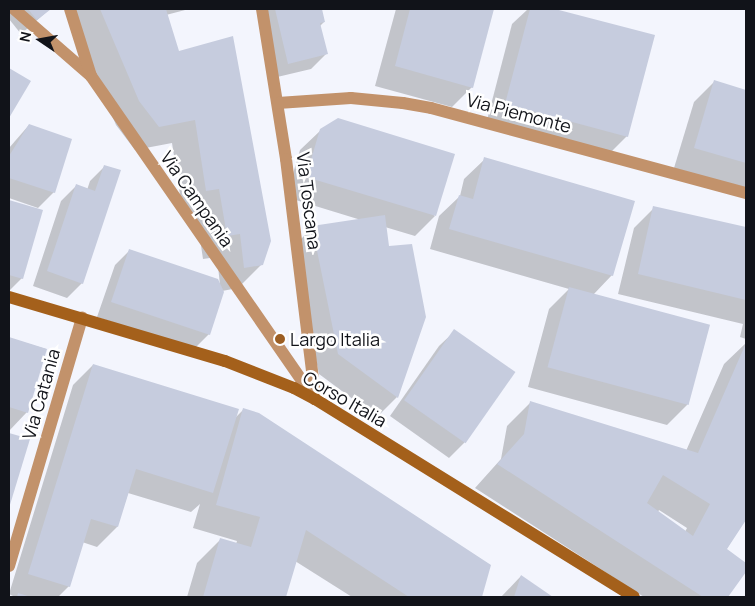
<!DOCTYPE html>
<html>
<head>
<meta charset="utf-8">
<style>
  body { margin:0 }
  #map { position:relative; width:755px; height:606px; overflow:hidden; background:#f3f5fd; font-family:Manrope,sans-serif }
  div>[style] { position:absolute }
  .shadow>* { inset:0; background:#0003 }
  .building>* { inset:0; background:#c6ccde; transform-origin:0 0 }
  .street>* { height:12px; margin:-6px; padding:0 6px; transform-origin:6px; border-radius:6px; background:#c2926b }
  .secondary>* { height:12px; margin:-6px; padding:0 6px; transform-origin:6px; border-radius:6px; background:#a4601b }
  .dots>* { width:14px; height:14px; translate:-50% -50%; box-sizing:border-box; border:2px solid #fff; border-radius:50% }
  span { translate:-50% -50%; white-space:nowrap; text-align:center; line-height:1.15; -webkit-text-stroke:5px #fff; paint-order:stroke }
  .street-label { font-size:18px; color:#111319 }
  .poi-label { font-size:18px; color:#111319 }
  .left { translate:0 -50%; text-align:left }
  .frame { position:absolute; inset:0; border:10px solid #111319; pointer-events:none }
  .north { position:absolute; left:15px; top:15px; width:50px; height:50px; -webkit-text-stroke:4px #fff; paint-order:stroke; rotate:282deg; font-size:14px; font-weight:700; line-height:20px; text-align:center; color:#111319 }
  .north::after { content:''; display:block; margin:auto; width:18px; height:22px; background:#111319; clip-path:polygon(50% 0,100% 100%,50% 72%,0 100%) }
</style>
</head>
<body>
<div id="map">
  <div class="shadow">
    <div style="clip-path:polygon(9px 9px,50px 9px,21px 34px,9px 19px)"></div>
    <div style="clip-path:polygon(67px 9px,189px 9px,166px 15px,178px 52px,262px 264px,238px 288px,222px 291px,209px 334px,194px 349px,97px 317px,115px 265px,130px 250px,220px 285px,217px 257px,203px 259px,196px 212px,183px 214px,172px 143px,135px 150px,116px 125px)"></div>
    <div style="clip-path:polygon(263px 9px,321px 9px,324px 22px,320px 26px,326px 54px,311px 69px,273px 78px)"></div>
    <div style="clip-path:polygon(396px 9px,493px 9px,472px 87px,452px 107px,375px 86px)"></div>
    <div style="clip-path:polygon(528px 9px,550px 9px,654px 36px,627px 136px,607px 156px,486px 124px,512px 24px)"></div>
    <div style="clip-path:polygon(714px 82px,746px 91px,746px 189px,674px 168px,694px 102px)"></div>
    <div style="clip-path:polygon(29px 125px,54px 192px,38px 208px,9px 198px,9px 148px)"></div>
    <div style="clip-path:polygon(321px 130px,435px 216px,415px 236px,385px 227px,388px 248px,425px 317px,397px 397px,377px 417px,319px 374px,293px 247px,313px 227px,361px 220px,286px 197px,300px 150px)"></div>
    <div style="clip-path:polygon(485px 159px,612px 275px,593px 295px,708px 326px,687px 405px,667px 425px,528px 387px,549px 309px,569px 289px,430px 249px,439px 216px,460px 196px,464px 179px)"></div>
    <div style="clip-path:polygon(105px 166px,82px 283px,67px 298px,33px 286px,61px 201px,76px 186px,87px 190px,90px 181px)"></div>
    <div style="clip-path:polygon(9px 202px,41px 211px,22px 278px,9px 291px)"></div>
    <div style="clip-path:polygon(654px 208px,746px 229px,746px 339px,740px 337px,743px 324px,618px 294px,634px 228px)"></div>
    <div style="clip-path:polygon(455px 331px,513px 373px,464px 443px,449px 458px,390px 416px,439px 346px)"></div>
    <div style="clip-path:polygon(9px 338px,46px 349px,27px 412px,9px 431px)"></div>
    <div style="clip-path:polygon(evenodd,746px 343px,746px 517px,726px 550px,746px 564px,746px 569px,726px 597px,644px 597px,475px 488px,501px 459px,507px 426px,530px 403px,686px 451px,724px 364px,746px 343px,659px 510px,687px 528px,685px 532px,658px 512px,659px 510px)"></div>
    <div style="clip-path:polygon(93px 365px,234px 419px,243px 410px,490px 565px,480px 597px,352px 597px,295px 561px,285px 597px,187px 597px,197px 563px,221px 539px,236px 544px,237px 541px,193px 528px,200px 504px,191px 512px,128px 493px,117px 527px,97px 547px,82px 542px,69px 586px,58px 597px,15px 597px,9px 594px,73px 385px)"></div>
    <div style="clip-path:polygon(9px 434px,28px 440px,9px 505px)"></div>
    <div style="clip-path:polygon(521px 576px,550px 597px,501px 597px)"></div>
  </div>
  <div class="building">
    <div style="clip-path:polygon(28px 9px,51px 9px,37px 20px)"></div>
    <div style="clip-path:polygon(100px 9px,166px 9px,179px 51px,233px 36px,271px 241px,263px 265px,244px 268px,240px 234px,227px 236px,219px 189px,206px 191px,195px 120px,159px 127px,139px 101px)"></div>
    <div style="clip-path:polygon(275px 9px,322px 9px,325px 22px,320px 23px,328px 54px,288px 64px)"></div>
    <div style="clip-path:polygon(410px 9px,494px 9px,473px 88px,395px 66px)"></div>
    <div style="clip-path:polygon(530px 9px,555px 9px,655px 35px,628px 137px,505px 104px)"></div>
    <div style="clip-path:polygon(9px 68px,31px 81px,9px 118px)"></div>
    <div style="clip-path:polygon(714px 80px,746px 90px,746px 163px,694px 148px)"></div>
    <div style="clip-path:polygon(338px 118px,455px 154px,436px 216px,306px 177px,320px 129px)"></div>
    <div style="clip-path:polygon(29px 124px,72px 139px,55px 193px,9px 178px,9px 156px)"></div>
    <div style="clip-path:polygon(484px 157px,635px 201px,613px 276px,449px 229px,459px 195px,473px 199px)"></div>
    <div style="clip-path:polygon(104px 165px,121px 170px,83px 284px,47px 271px,76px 184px,95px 191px)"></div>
    <div style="clip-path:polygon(9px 200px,43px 210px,23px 279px,9px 275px)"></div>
    <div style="clip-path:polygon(653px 206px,746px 227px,746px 300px,638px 274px)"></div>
    <div style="clip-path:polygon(385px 215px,389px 246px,412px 244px,426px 317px,398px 398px,338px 354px,312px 226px)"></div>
    <div style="clip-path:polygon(129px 249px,218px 279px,224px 292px,210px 335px,111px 302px)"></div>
    <div style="left:569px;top:287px;width:146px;height:83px;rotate:15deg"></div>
    <div style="left:454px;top:329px;width:75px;height:87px;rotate:35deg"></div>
    <div style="clip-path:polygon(9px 337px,47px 349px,28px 413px,9px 407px)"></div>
    <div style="clip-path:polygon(evenodd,746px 343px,746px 520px,727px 549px,746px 563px,746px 572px,728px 597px,703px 597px,497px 464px,524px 434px,530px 401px,698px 453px,746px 343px,663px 475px,710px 504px,693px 536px,647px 503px,663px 475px)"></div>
    <div style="clip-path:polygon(93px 364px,239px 409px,213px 493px,136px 469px,118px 527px,91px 519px,70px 587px,28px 574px)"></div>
    <div style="clip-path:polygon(243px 408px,259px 413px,491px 565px,482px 597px,409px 597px,306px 530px,286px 597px,203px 597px,220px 538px,251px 547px,260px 517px,216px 505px)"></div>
    <div style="clip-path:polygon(9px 433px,30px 439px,9px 508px)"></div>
    <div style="clip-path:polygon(521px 575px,553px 597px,514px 597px)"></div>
    <div style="clip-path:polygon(18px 593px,31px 597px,17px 597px)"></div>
  </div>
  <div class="street">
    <div style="left:14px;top:9px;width:102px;rotate:41deg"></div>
    <div style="left:70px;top:9px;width:70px;rotate:72.6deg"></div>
    <div style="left:91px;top:76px;width:393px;rotate:55.3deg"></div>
    <div style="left:262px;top:9px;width:152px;rotate:80.9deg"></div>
    <div style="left:286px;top:159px;width:239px;rotate:83deg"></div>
    <div style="left:278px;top:103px;width:73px;rotate:-3.9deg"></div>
    <div style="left:351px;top:98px;width:52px;rotate:5.5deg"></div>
    <div style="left:403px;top:103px;width:28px;rotate:10deg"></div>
    <div style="left:431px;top:108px;width:326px;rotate:15.1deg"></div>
    <div style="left:9px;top:566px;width:259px;rotate:-73.6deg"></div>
  </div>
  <div class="secondary">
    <div style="left:9px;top:297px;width:225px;rotate:16.5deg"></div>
    <div style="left:225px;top:361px;width:74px;rotate:21.4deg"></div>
    <div style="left:294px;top:388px;width:24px;rotate:28deg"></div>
    <div style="left:315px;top:399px;width:375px;rotate:31.8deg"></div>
  </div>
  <div class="dots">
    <div style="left:280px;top:339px;background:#9c5e23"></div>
  </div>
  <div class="street-label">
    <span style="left:519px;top:113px;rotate:15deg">Via Piemonte</span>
    <span style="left:197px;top:199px;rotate:55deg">Via Campania</span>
    <span style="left:309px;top:201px;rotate:83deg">Via Toscana</span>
    <span style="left:41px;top:394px;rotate:-74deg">Via Catania</span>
    <span style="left:345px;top:399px;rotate:30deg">Corso Italia</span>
  </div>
  <div class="poi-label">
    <span class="left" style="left:290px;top:339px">Largo Italia</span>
  </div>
  <div class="frame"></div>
  <div class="north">N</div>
</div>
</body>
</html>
